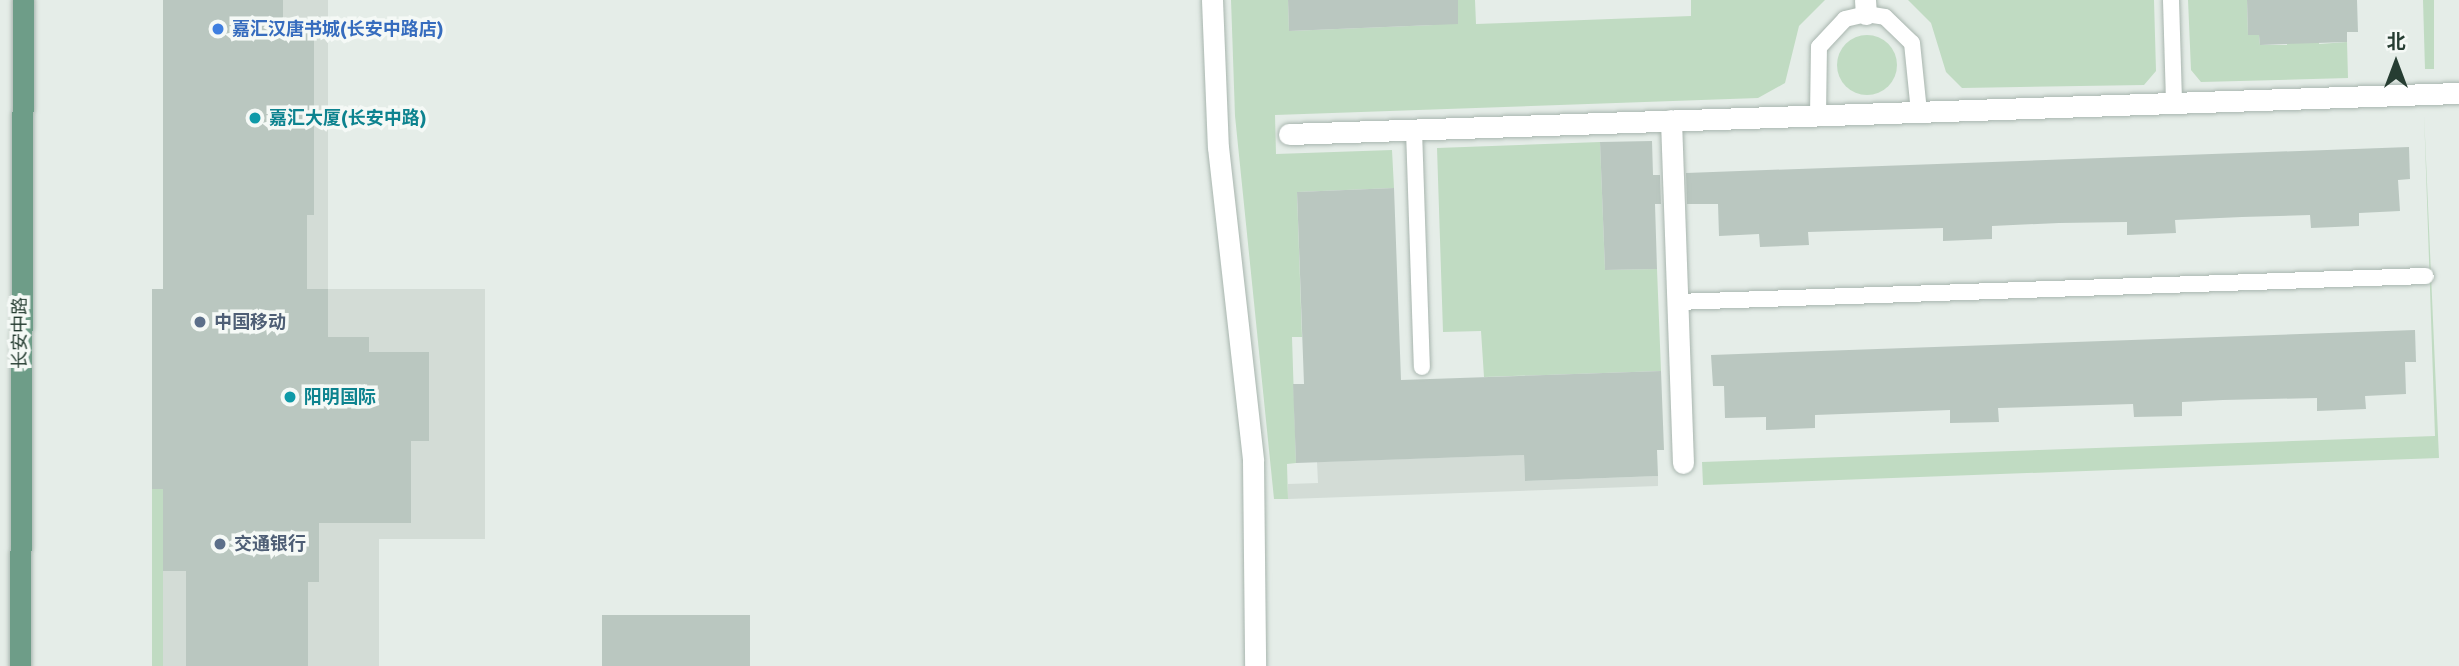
<!DOCTYPE html>
<html>
<head>
<meta charset="utf-8">
<style>
  body { margin:0 }
  #map { position:relative; width:2459px; height:666px; overflow:hidden; background:#e5ede8; font-family:Signika,"Noto Sans SC",sans-serif }
  div>[style] { position:absolute }
  .built>* { inset:0; background:#d3dcd6 }
  .green>* { inset:0; background:#c0dbc2; transform-origin:0 0 }
  .round { border-radius:50% }
  .building>* { inset:0; background:#bac7c0; transform-origin:0 0 }
  .roads { filter:drop-shadow(0 0 2px #a8b5ae) drop-shadow(0 0 2px #a8b5ae) }
  .service>* { height:16px; margin:-8px; padding:0 8px; transform-origin:8px; border-radius:8px; background:#fff }
  .minor>* { height:21px; margin:-10.5px; padding:0 10.5px; transform-origin:10.5px; border-radius:10.5px; background:#fff }
  .primary>* { height:21px; margin:-10.5px; padding:0 10.5px; transform-origin:10.5px; border-radius:10.5px; background:#6e9d88 }
  .dots>* { width:19px; height:19px; translate:-50% -50%; box-sizing:border-box; border:4px solid #f5f9f6; border-radius:50% }
  span { translate:-50% -50%; white-space:nowrap; text-align:center; line-height:1.15; -webkit-text-stroke:7px #f5f9f6; paint-order:stroke }
  .shop-label { font-size:18px; color:#366cbe; font-weight:700 }
  .left { translate:0 -50%; text-align:left }
  .culture-label { font-size:18px; color:#0d838f; font-weight:700 }
  .service-label { font-size:18px; color:#4e5e75; font-weight:700 }
  .street-label { font-size:18px; color:#263d32 }
  .north { position:absolute; left:2361px; top:28px; width:70px; height:70px; -webkit-text-stroke:5px #f5f9f6; paint-order:stroke; rotate:0deg; font-size:19px; font-weight:700; line-height:28px; text-align:center; color:#263d32 }
  .north::after { content:''; display:block; margin:auto; width:24px; height:32px; background:#263d32; clip-path:polygon(50% 0,100% 100%,50% 72%,0 100%) }
</style>
</head>
<body>
<div id="map">
  <div class="built">
    <div style="clip-path:polygon(163px 0,328px 0,328px 289px,485px 289px,485px 539px,379px 539px,379px 666px,152px 666px,152px 289px,163px 289px)"></div>
    <div style="clip-path:polygon(1524px 455px,1525px 481px,1658px 476px,1658px 486px,1288px 499px,1288px 484px,1318px 483px,1317px 462px)"></div>
  </div>
  <div class="green">
    <div style="clip-path:polygon(1231px 0,1288px 0,1289px 31px,1434px 25px,1434px 0,1475px 0,1476px 24px,1691px 16px,1691px 0,1825px 0,1799px 26px,1785px 83px,1758px 98px,1275px 115px,1276px 154px,1392px 150px,1394px 188px,1297px 192px,1302px 337px,1292px 337px,1296px 463px,1287px 464px,1288px 499px,1274px 499px,1235px 116px)"></div>
    <div style="clip-path:polygon(1908px 0,2154px 0,2156px 71px,2144px 85px,1962px 88px,1946px 72px,1931px 23px)"></div>
    <div style="clip-path:polygon(2188px 0,2247px 0,2248px 35px,2259px 35px,2260px 45px,2287px 45px,2287px 34px,2319px 33px,2319px 44px,2347px 42px,2348px 78px,2201px 82px,2191px 70px)"></div>
    <div style="clip-path:polygon(2423px 0,2434px 0,2434px 69px,2425px 69px)"></div>
    <div class="round" style="left:1837px;top:35px;width:60px;height:60px"></div>
    <div style="clip-path:polygon(2424px 113px,2439px 458px,1703px 485px,1702px 462px,2435px 436px)"></div>
    <div style="clip-path:polygon(1600px 142px,1605px 270px,1657px 269px,1661px 371px,1484px 377px,1481px 331px,1443px 332px,1437px 148px)"></div>
    <div style="left:152px;top:489px;width:11px;height:177px"></div>
  </div>
  <div class="building">
    <div style="clip-path:polygon(163px 0,283px 0,283px 22px,314px 22px,314px 215px,307px 215px,307px 289px,328px 289px,328px 337px,369px 337px,369px 352px,429px 352px,429px 441px,411px 441px,411px 523px,319px 523px,319px 582px,308px 582px,308px 666px,186px 666px,186px 571px,163px 571px,163px 489px,152px 489px,152px 289px,163px 289px)"></div>
    <div style="clip-path:polygon(1288px 0,1458px 0,1458px 24px,1289px 31px)"></div>
    <div style="clip-path:polygon(2247px 0,2357px 0,2358px 32px,2347px 32px,2347px 42px,2260px 45px,2259px 35px,2248px 35px)"></div>
    <div style="clip-path:polygon(1652px 141px,1653px 175px,1660px 175px,1661px 204px,1655px 204px,1657px 269px,1605px 270px,1600px 142px)"></div>
    <div style="clip-path:polygon(2409px 147px,2410px 179px,2398px 180px,2400px 211px,2359px 213px,2359px 226px,2311px 228px,2310px 215px,2242px 217px,2175px 220px,2176px 233px,2127px 235px,2127px 222px,2059px 223px,1992px 226px,1992px 239px,1943px 241px,1943px 228px,1808px 232px,1809px 245px,1760px 247px,1759px 234px,1719px 236px,1718px 204px,1687px 204px,1686px 173px)"></div>
    <div style="clip-path:polygon(1394px 188px,1401px 380px,1661px 371px,1664px 450px,1657px 450px,1658px 476px,1525px 481px,1524px 455px,1296px 463px,1293px 384px,1304px 384px,1297px 192px)"></div>
    <div style="clip-path:polygon(2415px 330px,2416px 362px,2405px 362px,2406px 394px,2365px 396px,2366px 409px,2317px 411px,2317px 398px,2223px 400px,2182px 402px,2182px 416px,2134px 417px,2133px 404px,1998px 408px,1999px 422px,1950px 423px,1950px 410px,1815px 415px,1815px 428px,1766px 430px,1766px 417px,1725px 418px,1724px 386px,1713px 386px,1711px 355px)"></div>
    <div style="left:602px;top:615px;width:148px;height:51px"></div>
  </div>
  <div class="roads">
    <div class="service">
      <div style="left:2171px;top:0;width:103px;rotate:88.3deg"></div>
      <div style="left:1818px;top:116px;width:69px;rotate:-89.2deg"></div>
      <div style="left:1819px;top:47px;width:38px;rotate:-47deg"></div>
      <div style="left:1845px;top:19px;width:22px;rotate:-13deg"></div>
      <div style="left:1866px;top:14px;width:19px;rotate:9deg"></div>
      <div style="left:1885px;top:17px;width:37px;rotate:44deg"></div>
      <div style="left:1912px;top:43px;width:69px;rotate:84.2deg"></div>
      <div style="left:1414px;top:130px;width:237px;rotate:88.1deg"></div>
      <div style="left:1677px;top:302px;width:749px;rotate:-1.99deg"></div>
    </div>
    <div class="minor">
      <div style="left:1212px;top:0;width:147px;rotate:87.7deg"></div>
      <div style="left:1218px;top:147px;width:316px;rotate:83.6deg"></div>
      <div style="left:1253px;top:461px;width:205px;rotate:89.4deg"></div>
      <div style="left:1865px;top:0;width:14px;rotate:86deg"></div>
      <div style="left:1671px;top:120px;width:343px;rotate:88deg"></div>
      <div style="left:1289px;top:134px;width:1171px;rotate:-2.01deg"></div>
    </div>
    <div class="primary">
      <div style="left:20px;top:666px;width:666px;rotate:-89.74deg"></div>
    </div>
  </div>
  <div class="dots">
    <div style="left:218px;top:29px;background:#3f7fe0"></div>
    <div style="left:255px;top:118px;background:#0f9aa8"></div>
    <div style="left:200px;top:322px;background:#5c6f8a"></div>
    <div style="left:290px;top:397px;background:#0f9aa8"></div>
    <div style="left:220px;top:544px;background:#5c6f8a"></div>
  </div>
  <div class="shop-label">
    <span class="left" style="left:232px;top:29px">嘉汇汉唐书城(长安中路店)</span>
  </div>
  <div class="culture-label">
    <span class="left" style="left:269px;top:118px">嘉汇大厦(长安中路)</span>
    <span class="left" style="left:304px;top:397px">阳明国际</span>
  </div>
  <div class="service-label">
    <span class="left" style="left:214px;top:322px">中国移动</span>
    <span class="left" style="left:234px;top:544px">交通银行</span>
  </div>
  <div class="street-label">
    <span style="left:20px;top:333px;rotate:-90deg">长安中路</span>
  </div>
  <div class="north">北</div>
</div>
</body>
</html>
